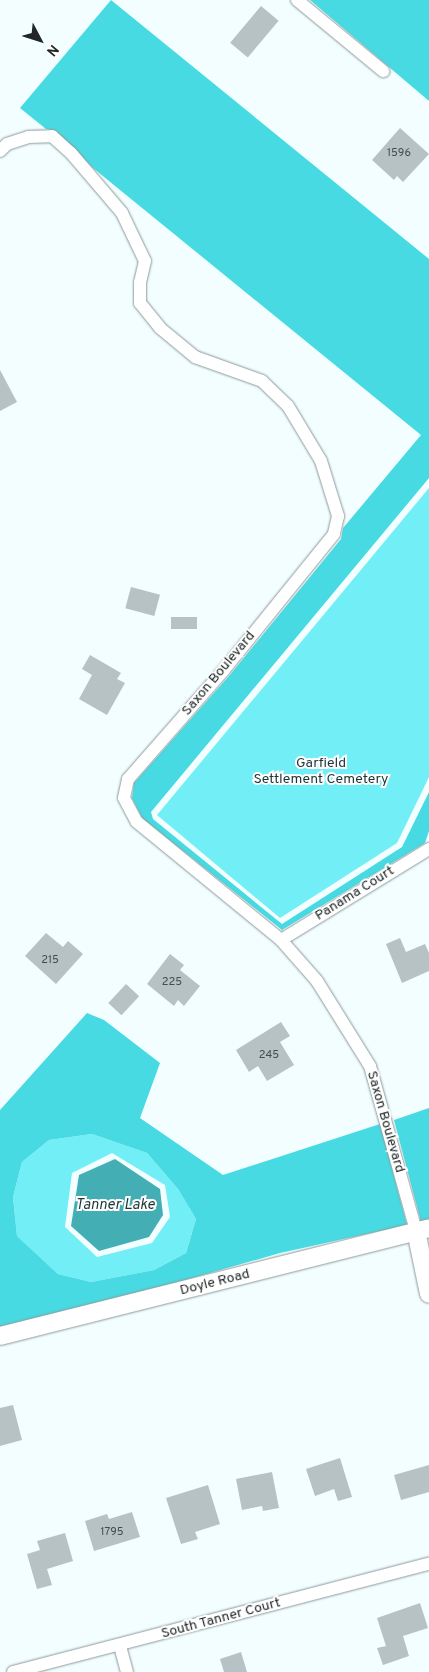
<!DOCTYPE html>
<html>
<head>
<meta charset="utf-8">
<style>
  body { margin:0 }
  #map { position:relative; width:429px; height:1672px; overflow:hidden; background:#f2feff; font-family:Overpass,sans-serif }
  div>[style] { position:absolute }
  .green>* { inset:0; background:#71eef6 }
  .forest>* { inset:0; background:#48dae2 }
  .water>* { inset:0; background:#43aeb4 }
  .building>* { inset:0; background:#b6c2c3; transform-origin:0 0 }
  .roads { filter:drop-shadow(0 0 1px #8d9999) drop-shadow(0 0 1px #8d9999) }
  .street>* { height:12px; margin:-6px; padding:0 6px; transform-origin:6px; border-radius:6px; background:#fff }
  .secondary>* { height:18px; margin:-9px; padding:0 9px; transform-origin:9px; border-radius:9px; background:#fff }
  span { translate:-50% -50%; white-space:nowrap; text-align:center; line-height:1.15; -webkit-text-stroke:4px #fff; paint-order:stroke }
  .number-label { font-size:11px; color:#464d4d }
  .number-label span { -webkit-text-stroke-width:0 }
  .street-label { font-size:14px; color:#212626 }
  .park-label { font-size:14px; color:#1d3536 }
  .water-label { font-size:15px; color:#1e3637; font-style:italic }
  .north { position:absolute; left:15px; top:15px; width:50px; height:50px; -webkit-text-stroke:4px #fff; paint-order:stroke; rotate:130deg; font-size:14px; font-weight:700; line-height:20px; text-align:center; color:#212626 }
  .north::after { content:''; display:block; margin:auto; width:18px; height:22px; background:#212626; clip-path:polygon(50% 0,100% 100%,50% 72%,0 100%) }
</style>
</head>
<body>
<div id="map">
  <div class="green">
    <div style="clip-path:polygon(429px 488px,429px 777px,397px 843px,280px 918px,157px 815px)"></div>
    <div style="clip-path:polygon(evenodd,92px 1134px,147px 1153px,178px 1189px,196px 1219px,186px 1253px,154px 1270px,91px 1282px,58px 1274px,17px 1236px,13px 1197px,22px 1162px,49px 1140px,92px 1134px,112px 1153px,165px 1185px,170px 1217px,152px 1243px,97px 1257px,65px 1227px,72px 1173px,112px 1153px)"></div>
  </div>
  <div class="forest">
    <div style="clip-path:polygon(111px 0,429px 259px,429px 478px,151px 812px,153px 819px,282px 924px,402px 847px,429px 792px,429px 831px,425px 843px,282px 930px,142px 818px,132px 798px,134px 783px,229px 676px,341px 539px,343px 528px,421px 435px,93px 168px,56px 131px,46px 129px,20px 108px)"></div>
    <div style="clip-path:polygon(310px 0,429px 0,429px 101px)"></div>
    <div style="clip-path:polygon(evenodd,87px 1013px,104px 1020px,160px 1063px,140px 1118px,223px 1175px,380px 1124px,407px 1225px,280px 1253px,157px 1288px,0 1327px,0 1110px,87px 1013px,92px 1134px,147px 1153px,178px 1189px,196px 1219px,186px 1253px,154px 1270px,91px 1282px,58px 1274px,17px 1236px,13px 1197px,22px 1162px,49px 1140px,92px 1134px)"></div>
    <div style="clip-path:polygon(429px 1108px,429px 1220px,421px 1222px,394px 1120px)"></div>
  </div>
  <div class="water">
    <div style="clip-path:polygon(115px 1159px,160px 1189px,163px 1215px,149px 1237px,99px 1251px,71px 1226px,79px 1175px)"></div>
  </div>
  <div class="building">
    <div style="left:261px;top:6px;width:23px;height:48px;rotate:40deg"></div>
    <div style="clip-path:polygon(400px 128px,429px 154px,403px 182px,397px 176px,394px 180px,372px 160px)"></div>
    <div style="clip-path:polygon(0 370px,17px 402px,0 411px)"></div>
    <div style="left:131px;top:587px;width:30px;height:22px;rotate:15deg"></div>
    <div style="left:171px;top:617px;width:26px;height:12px"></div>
    <div style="clip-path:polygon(90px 655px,121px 673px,117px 679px,125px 683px,107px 715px,79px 699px,92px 675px,82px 669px)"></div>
    <div style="clip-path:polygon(46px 933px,63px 947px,68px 941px,83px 954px,56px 984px,25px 956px)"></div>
    <div style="clip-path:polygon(400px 938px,406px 952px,425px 944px,429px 953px,429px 971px,402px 983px,386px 944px)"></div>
    <div style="clip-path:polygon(170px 954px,184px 965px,180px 970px,200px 986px,184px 1006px,178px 1000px,174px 1006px,147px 984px)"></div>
    <div style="left:126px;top:984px;width:18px;height:26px;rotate:43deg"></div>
    <div style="clip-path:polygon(281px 1022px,290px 1036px,280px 1042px,294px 1065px,267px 1081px,258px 1066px,249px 1072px,236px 1050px)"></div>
    <div style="clip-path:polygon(13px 1405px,22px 1440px,0 1446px,0 1408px)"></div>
    <div style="clip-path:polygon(340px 1458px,352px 1497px,338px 1501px,334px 1489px,315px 1496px,306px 1469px)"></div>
    <div style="clip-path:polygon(429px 1465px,429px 1492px,401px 1500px,394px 1475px)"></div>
    <div style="clip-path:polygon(272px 1472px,279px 1508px,263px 1511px,262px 1506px,242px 1510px,236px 1479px)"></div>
    <div style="clip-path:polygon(208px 1485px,220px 1524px,195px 1532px,198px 1539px,181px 1544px,166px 1498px)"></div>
    <div style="clip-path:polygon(132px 1512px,140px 1537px,94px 1551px,85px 1521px,107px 1514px,109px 1519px)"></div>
    <div style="clip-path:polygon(65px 1533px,73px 1561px,47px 1569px,52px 1585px,37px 1589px,27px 1554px,40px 1550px,37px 1541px)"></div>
    <div style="clip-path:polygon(420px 1603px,428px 1628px,403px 1636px,409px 1656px,383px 1665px,377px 1648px,386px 1646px,377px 1618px)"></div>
    <div style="clip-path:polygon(241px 1652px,247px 1672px,224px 1672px,220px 1659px)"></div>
  </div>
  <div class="roads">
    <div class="street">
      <div style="left:297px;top:0;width:112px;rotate:39.5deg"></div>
      <div style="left:0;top:151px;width:10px;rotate:-45deg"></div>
      <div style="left:7px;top:144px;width:22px;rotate:-18deg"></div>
      <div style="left:28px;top:137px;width:24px;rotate:-2deg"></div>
      <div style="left:52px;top:136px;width:25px;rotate:42deg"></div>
      <div style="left:71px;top:153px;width:79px;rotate:49.6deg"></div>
      <div style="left:122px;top:213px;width:53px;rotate:64.4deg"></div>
      <div style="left:145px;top:261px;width:22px;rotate:103deg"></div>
      <div style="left:140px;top:282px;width:21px;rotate:90deg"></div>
      <div style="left:140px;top:303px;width:32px;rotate:51deg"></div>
      <div style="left:160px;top:328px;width:45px;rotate:39.6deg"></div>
      <div style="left:195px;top:357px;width:71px;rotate:19.7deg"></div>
      <div style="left:262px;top:381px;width:36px;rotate:44deg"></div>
      <div style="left:288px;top:406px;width:64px;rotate:59deg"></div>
      <div style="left:321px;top:461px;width:58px;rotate:72.8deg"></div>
      <div style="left:338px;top:516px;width:18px;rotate:103deg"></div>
      <div style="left:334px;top:534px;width:176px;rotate:129deg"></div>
      <div style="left:223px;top:671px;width:144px;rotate:131.3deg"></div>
      <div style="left:128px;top:779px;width:19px;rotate:102deg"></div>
      <div style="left:124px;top:798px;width:27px;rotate:62deg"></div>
      <div style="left:137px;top:822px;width:186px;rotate:39.3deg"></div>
      <div style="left:281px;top:940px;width:55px;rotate:48.7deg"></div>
      <div style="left:317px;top:981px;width:100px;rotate:58.1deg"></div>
      <div style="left:370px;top:1066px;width:171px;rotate:74.4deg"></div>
      <div style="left:281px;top:940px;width:174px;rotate:-31.6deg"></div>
      <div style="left:120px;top:1646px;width:27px;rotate:75deg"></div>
      <div style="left:13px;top:1672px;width:430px;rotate:-14.6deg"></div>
    </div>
    <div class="secondary">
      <div style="left:416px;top:1231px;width:64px;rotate:78.3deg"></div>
      <div style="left:0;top:1336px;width:442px;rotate:-14.1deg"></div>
    </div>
  </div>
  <div class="number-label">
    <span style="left:399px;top:153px">1596</span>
    <span style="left:50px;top:960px">215</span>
    <span style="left:172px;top:982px">225</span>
    <span style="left:269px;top:1055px">245</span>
    <span style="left:112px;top:1532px">1795</span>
  </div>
  <div class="street-label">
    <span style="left:219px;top:674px;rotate:-50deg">Saxon Boulevard</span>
    <span style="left:355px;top:894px;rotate:-32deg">Panama Court</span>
    <span style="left:385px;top:1122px;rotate:74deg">Saxon Boulevard</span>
    <span style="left:215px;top:1283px;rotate:-14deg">Doyle Road</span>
    <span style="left:221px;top:1619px;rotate:-15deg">South Tanner Court</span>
  </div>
  <div class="park-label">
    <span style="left:321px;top:772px">Garfield<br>Settlement Cemetery</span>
  </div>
  <div class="water-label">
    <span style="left:115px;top:1206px">Tanner Lake</span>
  </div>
  <div class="north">N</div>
</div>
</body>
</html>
